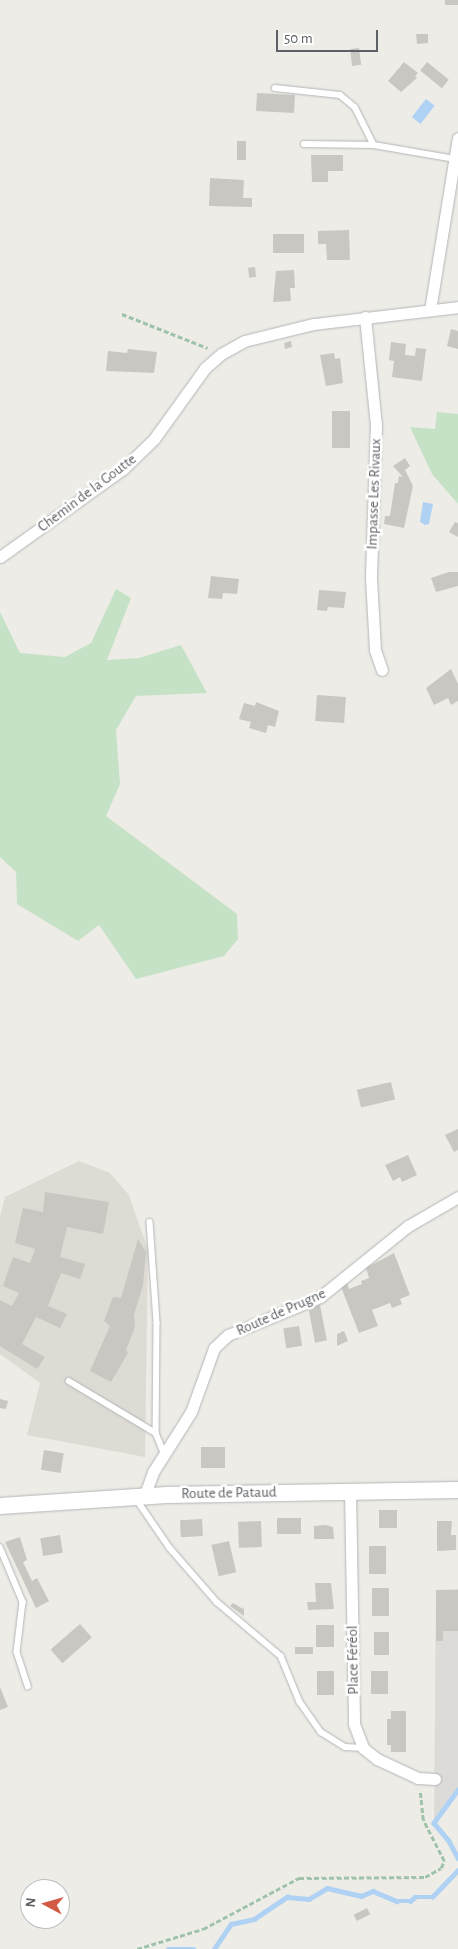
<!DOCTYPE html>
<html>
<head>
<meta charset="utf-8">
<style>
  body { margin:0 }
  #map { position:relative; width:458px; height:1949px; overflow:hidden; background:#eeece6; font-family:"Alegreya Sans",sans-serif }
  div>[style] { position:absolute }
  .industrial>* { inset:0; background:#dddbd8 }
  .education>* { inset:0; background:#dddbd4 }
  .green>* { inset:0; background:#c5e2c7 }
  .water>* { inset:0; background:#afd2f4; transform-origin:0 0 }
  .stream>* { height:4.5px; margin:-2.25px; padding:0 2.25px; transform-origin:2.25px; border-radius:2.25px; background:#afd2f4 }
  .building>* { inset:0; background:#c9c7c2; transform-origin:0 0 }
  .path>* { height:2.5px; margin-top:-1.25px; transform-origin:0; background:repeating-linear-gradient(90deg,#9fc2ab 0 5px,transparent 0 7.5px) }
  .roads { filter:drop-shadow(0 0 1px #b3b5b9) drop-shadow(0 0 1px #b3b5b9) }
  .lane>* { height:5.5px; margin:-2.75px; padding:0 2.75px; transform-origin:2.75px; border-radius:2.75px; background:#fff }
  .street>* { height:11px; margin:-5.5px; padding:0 5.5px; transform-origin:5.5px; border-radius:5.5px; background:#fff }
  .secondary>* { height:16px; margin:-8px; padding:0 8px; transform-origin:8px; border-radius:8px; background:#fff }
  span { translate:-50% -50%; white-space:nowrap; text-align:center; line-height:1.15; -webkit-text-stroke:5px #fff; paint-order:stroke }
  .street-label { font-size:15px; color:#5d6064 }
  .north { position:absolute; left:20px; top:1879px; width:50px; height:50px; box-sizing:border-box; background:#fff; border:1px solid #bebfc1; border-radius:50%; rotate:276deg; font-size:14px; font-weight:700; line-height:20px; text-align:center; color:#5d6064 }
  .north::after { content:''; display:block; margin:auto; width:18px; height:22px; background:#d35a46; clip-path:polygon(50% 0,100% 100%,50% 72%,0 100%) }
  .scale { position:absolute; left:276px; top:30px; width:102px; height:22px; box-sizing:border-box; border:2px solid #5d6064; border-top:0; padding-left:6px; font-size:15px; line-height:18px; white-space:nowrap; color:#5d6064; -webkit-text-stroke:4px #fff; paint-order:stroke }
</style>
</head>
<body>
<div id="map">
  <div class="industrial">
    <div style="clip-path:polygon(458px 1589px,458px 1790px,434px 1823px,436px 1590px)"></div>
  </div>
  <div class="education">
    <div style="clip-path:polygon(79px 1161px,110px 1173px,129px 1195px,148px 1250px,145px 1457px,27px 1435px,40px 1383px,0 1354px,0 1217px,5px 1197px)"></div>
  </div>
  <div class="green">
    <div style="clip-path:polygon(437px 412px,458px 414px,458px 504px,432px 474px,410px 427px,435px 429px)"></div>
    <div style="clip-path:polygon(116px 589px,131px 598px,107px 660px,139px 658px,181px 645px,207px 693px,136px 696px,116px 730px,120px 784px,106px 816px,237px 914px,238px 939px,224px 956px,136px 979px,99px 925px,78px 941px,17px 904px,16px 872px,0 857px,0 612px,20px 653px,65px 657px,91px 643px)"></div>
  </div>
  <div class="water">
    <div style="left:426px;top:99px;width:11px;height:23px;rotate:38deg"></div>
    <div style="clip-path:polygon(423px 502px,433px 504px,429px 524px,425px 525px,420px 522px)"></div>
  </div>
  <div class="stream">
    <div style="left:458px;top:1790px;width:41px;rotate:126deg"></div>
    <div style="left:434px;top:1823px;width:23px;rotate:50deg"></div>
    <div style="left:449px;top:1841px;width:19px;rotate:62deg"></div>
    <div style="left:168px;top:1949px;width:26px"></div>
    <div style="left:214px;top:1949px;width:30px;rotate:-56deg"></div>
    <div style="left:231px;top:1924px;width:24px;rotate:-12deg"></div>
    <div style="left:254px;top:1919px;width:40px;rotate:-34deg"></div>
    <div style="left:287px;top:1897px;width:22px;rotate:5deg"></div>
    <div style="left:309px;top:1899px;width:21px;rotate:-31deg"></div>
    <div style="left:327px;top:1888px;width:35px;rotate:13deg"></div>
    <div style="left:361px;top:1896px;width:13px;rotate:-23deg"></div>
    <div style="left:373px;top:1891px;width:26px;rotate:23deg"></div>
    <div style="left:397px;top:1901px;width:13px"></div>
    <div style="left:410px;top:1901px;width:6px;rotate:-39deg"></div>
    <div style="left:415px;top:1897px;width:17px"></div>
    <div style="left:432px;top:1897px;width:37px;rotate:-46deg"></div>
  </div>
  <div class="building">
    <div style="left:445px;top:0;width:13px;height:5px"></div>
    <div style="clip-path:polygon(416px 34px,428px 34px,428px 43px,417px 44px)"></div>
    <div style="left:359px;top:48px;width:17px;height:9px;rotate:83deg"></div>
    <div style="clip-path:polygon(404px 62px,418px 73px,415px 76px,417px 78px,401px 92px,388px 81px)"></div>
    <div style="left:427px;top:62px;width:28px;height:11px;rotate:39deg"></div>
    <div style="left:257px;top:93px;width:38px;height:18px;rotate:3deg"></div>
    <div style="left:237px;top:141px;width:9px;height:19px"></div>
    <div style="clip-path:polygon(311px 155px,343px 155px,343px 171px,328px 171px,328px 182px,312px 182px)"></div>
    <div style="clip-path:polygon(210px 178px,244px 180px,243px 198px,252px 198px,252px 207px,209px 206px)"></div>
    <div style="clip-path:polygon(349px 230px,350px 260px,327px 260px,326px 244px,318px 244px,318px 231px)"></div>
    <div style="left:304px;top:234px;width:19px;height:31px;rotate:90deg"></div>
    <div style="left:255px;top:267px;width:10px;height:7px;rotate:84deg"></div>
    <div style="clip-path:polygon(294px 270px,295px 288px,290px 288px,291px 301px,273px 302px,276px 271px)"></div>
    <div style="clip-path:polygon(451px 329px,458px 331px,458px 349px,447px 346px)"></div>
    <div style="clip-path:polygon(291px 341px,292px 347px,285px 349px,284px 343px)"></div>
    <div style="clip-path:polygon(391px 342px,406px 344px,405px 355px,415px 356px,416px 348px,426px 349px,422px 381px,392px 377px,394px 361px,389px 360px)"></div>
    <div style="clip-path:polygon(128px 349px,157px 352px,154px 373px,106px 371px,108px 351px,127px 353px)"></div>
    <div style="clip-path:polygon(334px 353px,335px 359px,340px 358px,343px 383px,326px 386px,320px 355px)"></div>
    <div style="left:332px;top:411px;width:18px;height:37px"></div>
    <div style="clip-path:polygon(405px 458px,410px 466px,405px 470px,413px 486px,404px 528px,384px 524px,385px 516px,390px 516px,395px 483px,398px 483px,399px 476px,403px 477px,393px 466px)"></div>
    <div style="clip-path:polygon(455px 522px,458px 523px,458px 537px,449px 532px)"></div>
    <div style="clip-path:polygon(449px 572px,458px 572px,458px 586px,436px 592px,431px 578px)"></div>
    <div style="clip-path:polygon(211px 576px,239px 579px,237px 594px,223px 593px,222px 599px,208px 598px)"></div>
    <div style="clip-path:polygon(319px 590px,346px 592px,344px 608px,328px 607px,327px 611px,317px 610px)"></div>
    <div style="clip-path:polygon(451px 669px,458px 684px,458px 701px,451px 705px,448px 698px,434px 705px,426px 688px)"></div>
    <div style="left:317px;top:695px;width:29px;height:26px;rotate:4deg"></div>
    <div style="clip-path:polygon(256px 702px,279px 711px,275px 727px,268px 725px,266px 733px,249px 728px,251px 722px,239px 719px,244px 703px,255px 706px)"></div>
    <div style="left:391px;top:1082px;width:18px;height:35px;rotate:77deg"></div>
    <div style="clip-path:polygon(458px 1129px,458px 1150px,454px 1152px,445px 1135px)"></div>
    <div style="clip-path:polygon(408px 1155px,417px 1175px,402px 1182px,400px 1177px,393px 1181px,385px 1165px)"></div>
    <div style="clip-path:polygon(45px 1192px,109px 1202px,103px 1234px,67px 1227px,60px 1257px,85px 1264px,80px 1279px,61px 1273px,48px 1306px,67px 1314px,60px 1328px,36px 1317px,22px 1344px,45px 1357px,37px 1369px,0 1346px,0 1300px,12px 1306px,19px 1293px,3px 1286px,13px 1257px,30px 1263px,35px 1249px,15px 1243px,23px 1208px,43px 1212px)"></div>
    <div style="clip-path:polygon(138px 1239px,146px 1252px,143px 1285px,134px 1315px,135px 1327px,126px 1350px,128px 1353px,111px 1382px,90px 1371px,110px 1326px,104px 1321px,113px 1297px,121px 1298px)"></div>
    <div style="clip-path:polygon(394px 1253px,410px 1295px,400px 1299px,402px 1304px,392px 1308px,390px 1303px,372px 1310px,378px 1326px,359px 1333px,341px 1287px,347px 1283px,349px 1289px,362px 1284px,361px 1281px,369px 1278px,366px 1268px)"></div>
    <div style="left:320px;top:1305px;width:36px;height:12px;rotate:79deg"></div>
    <div style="left:299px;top:1326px;width:20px;height:16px;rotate:81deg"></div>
    <div style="clip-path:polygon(344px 1331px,348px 1341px,337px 1346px,337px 1334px)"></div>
    <div style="clip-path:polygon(0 1399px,8px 1401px,6px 1409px,0 1408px)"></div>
    <div style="left:225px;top:1447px;width:21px;height:24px;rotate:90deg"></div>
    <div style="left:44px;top:1450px;width:20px;height:20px;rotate:9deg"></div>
    <div style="left:397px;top:1510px;width:18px;height:18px;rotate:90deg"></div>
    <div style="left:277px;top:1518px;width:24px;height:16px"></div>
    <div style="left:202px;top:1519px;width:17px;height:22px;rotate:87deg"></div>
    <div style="left:261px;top:1521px;width:26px;height:23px;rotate:88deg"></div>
    <div style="clip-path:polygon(437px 1521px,452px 1521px,451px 1535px,456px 1535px,456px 1550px,437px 1551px)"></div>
    <div style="clip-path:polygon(326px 1525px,333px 1527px,334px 1539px,314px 1539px,314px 1526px)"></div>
    <div style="left:60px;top:1535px;width:18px;height:20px;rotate:81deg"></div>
    <div style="clip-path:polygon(20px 1537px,27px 1560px,23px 1562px,32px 1581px,37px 1578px,49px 1601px,36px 1608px,5px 1542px)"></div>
    <div style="left:229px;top:1541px;width:32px;height:18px;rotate:77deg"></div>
    <div style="left:369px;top:1546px;width:17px;height:28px"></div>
    <div style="clip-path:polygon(315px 1583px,331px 1583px,334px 1609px,308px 1610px,307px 1602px,316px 1602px)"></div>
    <div style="left:372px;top:1588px;width:17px;height:28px"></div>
    <div style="clip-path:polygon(436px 1590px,458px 1590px,458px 1631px,443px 1631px,443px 1641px,436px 1641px)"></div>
    <div style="clip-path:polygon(233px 1603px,243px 1609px,244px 1607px,244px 1616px,230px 1606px)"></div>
    <div style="left:80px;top:1624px;width:18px;height:39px;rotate:49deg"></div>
    <div style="left:316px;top:1625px;width:18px;height:22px"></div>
    <div style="left:374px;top:1632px;width:15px;height:23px"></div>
    <div style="left:295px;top:1647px;width:18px;height:7px"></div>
    <div style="left:334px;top:1671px;width:24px;height:17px;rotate:90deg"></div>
    <div style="left:371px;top:1671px;width:17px;height:23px"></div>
    <div style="clip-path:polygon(0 1687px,8px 1707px,0 1710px)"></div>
    <div style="clip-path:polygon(391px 1711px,406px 1711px,406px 1752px,391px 1752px,391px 1745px,387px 1745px,387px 1719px,391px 1719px)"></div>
    <div style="left:367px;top:1908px;width:7px;height:15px;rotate:63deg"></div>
  </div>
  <div class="path">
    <div style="left:122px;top:314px;width:92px;rotate:21.6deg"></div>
    <div style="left:137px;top:1949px;width:69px;rotate:-16.9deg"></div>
    <div style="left:203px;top:1929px;width:109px;rotate:-28deg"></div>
    <div style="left:299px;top:1878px;width:126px;rotate:-0.5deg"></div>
    <div style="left:425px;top:1877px;width:18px;rotate:-29deg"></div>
    <div style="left:441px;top:1868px;width:8px;rotate:-67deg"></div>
    <div style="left:444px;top:1861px;width:46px;rotate:-117.1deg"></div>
    <div style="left:423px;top:1820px;width:30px;rotate:-96deg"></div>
  </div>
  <div class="roads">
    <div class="lane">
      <div style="left:275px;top:88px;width:65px;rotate:6.1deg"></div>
      <div style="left:340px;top:95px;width:19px;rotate:39deg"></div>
      <div style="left:355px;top:107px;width:42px;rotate:63.4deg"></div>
      <div style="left:304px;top:144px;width:70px;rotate:0.8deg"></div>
      <div style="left:374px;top:145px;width:82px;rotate:9.8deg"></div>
      <div style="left:150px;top:1222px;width:101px;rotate:86deg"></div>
      <div style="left:157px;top:1323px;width:110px;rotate:90.5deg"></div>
      <div style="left:156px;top:1433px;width:22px;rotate:68deg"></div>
      <div style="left:69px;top:1381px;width:101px;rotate:30.9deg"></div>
      <div style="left:137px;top:1500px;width:58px;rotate:55.5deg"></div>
      <div style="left:170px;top:1548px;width:72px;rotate:49deg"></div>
      <div style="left:217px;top:1602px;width:84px;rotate:40.2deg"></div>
      <div style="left:281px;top:1656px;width:50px;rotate:67.6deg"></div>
      <div style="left:300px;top:1702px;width:37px;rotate:55deg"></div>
      <div style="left:321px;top:1732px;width:28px;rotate:32deg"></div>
      <div style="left:345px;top:1747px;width:18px;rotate:3deg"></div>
      <div style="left:0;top:1547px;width:60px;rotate:67.3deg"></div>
      <div style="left:23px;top:1602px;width:50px;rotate:96.8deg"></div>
      <div style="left:17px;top:1652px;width:36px;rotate:72deg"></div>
    </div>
    <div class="street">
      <div style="left:430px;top:310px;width:174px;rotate:-80.8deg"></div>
      <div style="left:365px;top:317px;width:109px;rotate:84.2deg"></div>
      <div style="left:376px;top:425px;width:153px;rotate:91.9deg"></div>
      <div style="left:371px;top:578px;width:72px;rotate:86.8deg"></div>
      <div style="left:375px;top:650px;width:21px;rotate:71deg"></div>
      <div style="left:0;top:557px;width:151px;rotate:-35.6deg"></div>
      <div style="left:123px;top:469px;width:43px;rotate:-44.1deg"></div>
      <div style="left:154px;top:439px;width:87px;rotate:-54.3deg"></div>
      <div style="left:205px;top:368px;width:21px;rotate:-41deg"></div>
      <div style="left:221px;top:354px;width:26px;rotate:-29deg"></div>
      <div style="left:244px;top:341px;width:72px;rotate:-13.7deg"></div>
      <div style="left:314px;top:324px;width:145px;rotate:-6.7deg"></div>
      <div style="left:350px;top:1490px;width:234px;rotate:89deg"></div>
      <div style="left:354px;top:1724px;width:26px;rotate:69deg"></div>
      <div style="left:363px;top:1748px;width:18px;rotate:38deg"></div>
      <div style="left:377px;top:1759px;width:45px;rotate:24.9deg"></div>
      <div style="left:418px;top:1778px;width:17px;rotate:3deg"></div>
      <div style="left:144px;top:1497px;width:27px;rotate:-70deg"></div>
      <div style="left:153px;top:1472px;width:71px;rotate:-57.7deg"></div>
      <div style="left:191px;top:1412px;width:68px;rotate:-70.2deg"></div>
      <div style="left:214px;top:1348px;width:19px;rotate:-43deg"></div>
      <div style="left:228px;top:1335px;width:100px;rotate:-22.4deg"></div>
      <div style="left:320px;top:1297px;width:113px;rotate:-38.9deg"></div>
      <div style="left:408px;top:1226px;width:58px;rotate:-30.1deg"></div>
    </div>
    <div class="secondary">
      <div style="left:0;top:1506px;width:167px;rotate:-3.8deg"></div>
      <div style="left:167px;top:1495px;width:291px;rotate:-1deg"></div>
    </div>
  </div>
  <div class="street-label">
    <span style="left:87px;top:493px;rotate:-37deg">Chemin de la Goutte</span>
    <span style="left:374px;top:494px;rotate:-88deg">Impasse Les Rivaux</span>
    <span style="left:281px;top:1312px;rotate:-24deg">Route de Prugne</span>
    <span style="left:229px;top:1493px;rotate:-1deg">Route de Pataud</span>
    <span style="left:353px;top:1660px;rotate:-91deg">Place Féréol</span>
  </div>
  <div class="north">N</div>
  <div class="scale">50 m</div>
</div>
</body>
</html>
